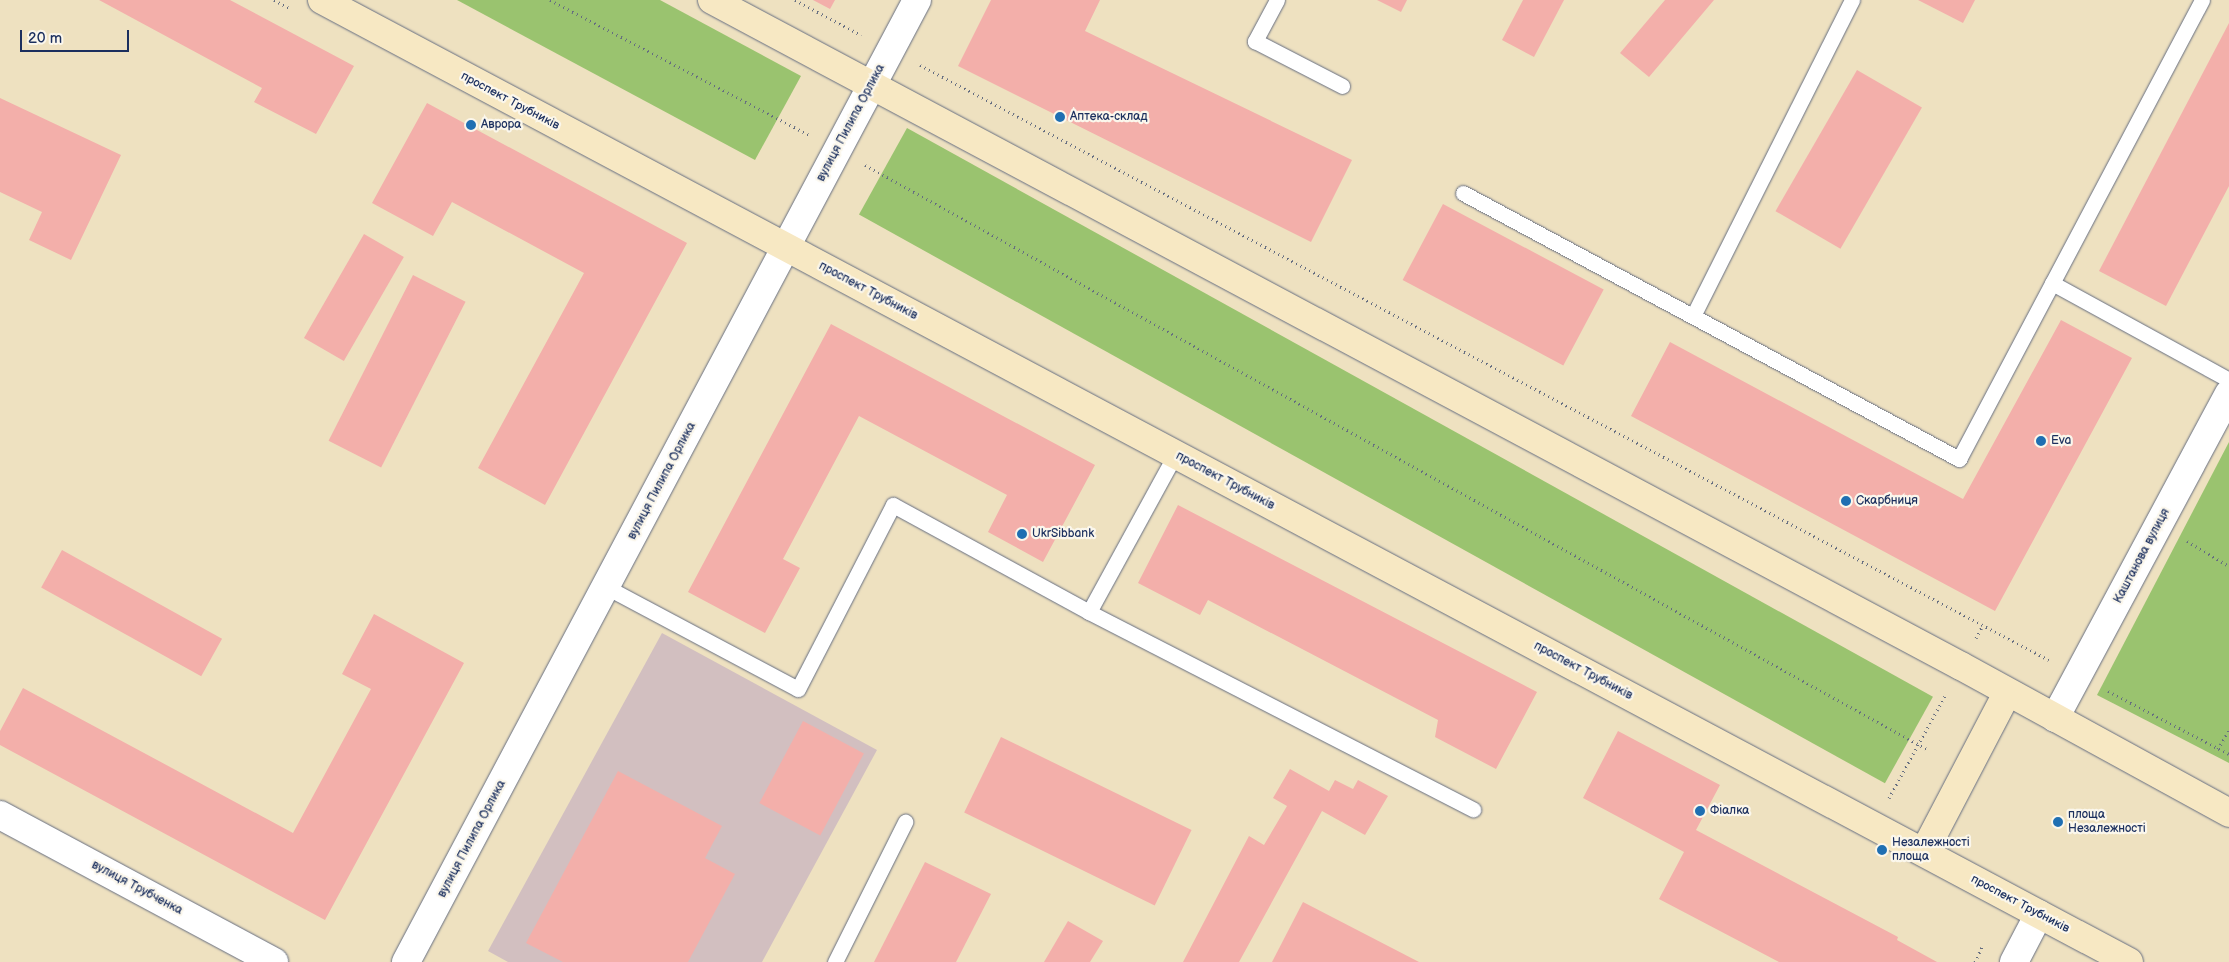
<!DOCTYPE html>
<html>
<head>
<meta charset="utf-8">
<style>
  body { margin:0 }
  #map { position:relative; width:2229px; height:962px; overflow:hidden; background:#eee1c0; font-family:"Balsamiq Sans",sans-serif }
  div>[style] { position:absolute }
  .industrial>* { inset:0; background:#d2bfc0 }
  .green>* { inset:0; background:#9ac36f; transform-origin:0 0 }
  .building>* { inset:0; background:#f3afaa; transform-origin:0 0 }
  .path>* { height:3px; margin-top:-1.5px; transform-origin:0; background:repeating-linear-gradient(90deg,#656d80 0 1px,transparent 0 5px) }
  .roads { filter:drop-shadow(0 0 1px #656d80) drop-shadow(0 0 1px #656d80) }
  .lane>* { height:15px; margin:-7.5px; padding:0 7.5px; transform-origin:7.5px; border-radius:7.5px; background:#fff }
  .street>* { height:28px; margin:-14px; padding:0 14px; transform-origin:14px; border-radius:14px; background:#fff }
  .secondary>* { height:28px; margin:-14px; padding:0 14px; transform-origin:14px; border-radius:14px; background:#f7e8c3 }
  .dots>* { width:14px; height:14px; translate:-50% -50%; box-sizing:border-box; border:2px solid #fbf7ec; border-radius:50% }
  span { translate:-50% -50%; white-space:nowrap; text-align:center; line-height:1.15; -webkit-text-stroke:4.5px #fbf7ec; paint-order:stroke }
  .street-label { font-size:12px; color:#1b2f5e }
  .poi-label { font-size:12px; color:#1b2f5e }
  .left { translate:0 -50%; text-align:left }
  .scale { position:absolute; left:20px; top:30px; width:109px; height:22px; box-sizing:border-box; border:2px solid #1b2f5e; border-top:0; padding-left:6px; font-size:15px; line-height:18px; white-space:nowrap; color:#1b2f5e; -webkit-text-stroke:4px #fbf7ec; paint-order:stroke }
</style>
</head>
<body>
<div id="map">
  <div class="industrial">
    <div style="clip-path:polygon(662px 633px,877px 750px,762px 962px,508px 962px,488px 951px)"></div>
  </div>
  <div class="green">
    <div style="clip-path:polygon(457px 0,660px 0,801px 76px,755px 160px)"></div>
    <div style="left:907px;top:128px;width:1173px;height:99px;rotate:29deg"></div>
    <div style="clip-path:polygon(2229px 442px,2229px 763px,2097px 695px)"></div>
  </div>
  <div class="building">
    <div style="clip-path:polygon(99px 0,230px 0,354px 66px,316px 134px,254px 102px,262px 88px)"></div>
    <div style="clip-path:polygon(813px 0,835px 0,830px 9px)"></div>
    <div style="clip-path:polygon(991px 0,1100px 0,1085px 31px,1352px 160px,1311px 242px,958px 66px)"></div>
    <div style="clip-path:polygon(1377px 0,1407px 0,1401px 12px)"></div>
    <div style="clip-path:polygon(1523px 0,1564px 0,1534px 57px,1502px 40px)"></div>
    <div style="clip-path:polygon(1665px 0,1714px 0,1649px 77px,1620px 53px)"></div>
    <div style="clip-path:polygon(1918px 0,1975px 0,1963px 23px)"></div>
    <div style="clip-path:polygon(2229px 23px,2229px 186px,2166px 306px,2099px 271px)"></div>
    <div style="left:1857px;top:70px;width:75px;height:163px;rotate:30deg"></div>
    <div style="clip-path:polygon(0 98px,121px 155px,71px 260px,29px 240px,42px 212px,0 192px)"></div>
    <div style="clip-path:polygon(427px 103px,687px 243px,545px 505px,478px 468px,584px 273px,452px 202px,433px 236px,372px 203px)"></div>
    <div style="left:1443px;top:204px;width:182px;height:86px;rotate:28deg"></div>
    <div style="left:364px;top:234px;width:46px;height:120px;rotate:30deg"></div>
    <div style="left:413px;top:275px;width:59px;height:186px;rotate:27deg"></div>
    <div style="clip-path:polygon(2061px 320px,2132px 358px,1995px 611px,1631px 416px,1670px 342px,1963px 499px)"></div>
    <div style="clip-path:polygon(831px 324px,1095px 465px,1043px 562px,988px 532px,1007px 495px,859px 416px,783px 559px,800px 568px,765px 633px,688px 592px)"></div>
    <div style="clip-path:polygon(1178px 505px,1537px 692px,1496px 769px,1435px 737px,1438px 720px,1208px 600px,1200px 615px,1138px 583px)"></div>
    <div style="left:62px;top:550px;width:183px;height:43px;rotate:29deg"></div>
    <div style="clip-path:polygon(374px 614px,464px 663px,325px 920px,0 745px,0 731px,23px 688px,293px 833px,371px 689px,342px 674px)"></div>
    <div style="left:803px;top:721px;width:69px;height:93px;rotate:28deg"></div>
    <div style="clip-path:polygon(1618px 731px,1720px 785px,1696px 830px,1898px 937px,1897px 940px,1937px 962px,1779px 962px,1659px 899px,1684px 852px,1583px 798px)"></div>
    <div style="left:1001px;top:737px;width:212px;height:84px;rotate:26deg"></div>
    <div style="clip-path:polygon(1290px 769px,1329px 791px,1335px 780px,1353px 789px,1358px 780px,1388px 796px,1365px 835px,1322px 811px,1239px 962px,1183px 962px,1249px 836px,1264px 845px,1287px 806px,1273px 798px)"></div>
    <div style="clip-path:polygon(618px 771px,722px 826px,705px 858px,735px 874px,688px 962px,563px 962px,526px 943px)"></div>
    <div style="clip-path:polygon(925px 862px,991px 894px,956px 962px,874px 962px)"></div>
    <div style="clip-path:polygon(1303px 902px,1419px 962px,1272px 962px)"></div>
    <div style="clip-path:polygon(1068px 921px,1103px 941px,1090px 962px,1044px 962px)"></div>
  </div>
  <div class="path">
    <div style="left:274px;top:0;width:19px;rotate:28deg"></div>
    <div style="left:550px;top:0;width:292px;rotate:27.5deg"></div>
    <div style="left:795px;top:0;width:75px;rotate:27.9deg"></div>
    <div style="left:920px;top:65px;width:1276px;rotate:27.79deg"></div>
    <div style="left:865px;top:165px;width:1212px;rotate:28.81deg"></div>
    <div style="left:2187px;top:541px;width:49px;rotate:30.8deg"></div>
    <div style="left:1976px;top:638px;width:15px;rotate:-62deg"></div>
    <div style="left:2108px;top:691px;width:136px;rotate:27.5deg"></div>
    <div style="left:2218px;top:749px;width:22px;rotate:-60deg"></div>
    <div style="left:1889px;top:798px;width:119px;rotate:-61.3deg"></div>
    <div style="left:1975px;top:962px;width:17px;rotate:-65deg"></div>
  </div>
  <div class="roads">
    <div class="lane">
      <div style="left:1277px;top:0;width:47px;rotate:118.2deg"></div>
      <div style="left:1255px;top:41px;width:98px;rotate:27.3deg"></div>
      <div style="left:1463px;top:193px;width:563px;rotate:28.2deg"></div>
      <div style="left:1959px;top:459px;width:519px;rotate:-62.1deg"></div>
      <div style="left:2052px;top:283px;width:202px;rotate:28.7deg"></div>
      <div style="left:1693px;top:316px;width:354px;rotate:-63.3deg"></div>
      <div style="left:606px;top:587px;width:217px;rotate:28deg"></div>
      <div style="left:798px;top:689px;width:207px;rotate:-62.7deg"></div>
      <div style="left:893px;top:505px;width:223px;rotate:28.6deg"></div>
      <div style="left:1089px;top:612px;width:432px;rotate:27.2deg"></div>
      <div style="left:1089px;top:612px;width:179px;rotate:-61.3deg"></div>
      <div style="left:835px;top:962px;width:157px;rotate:-63.4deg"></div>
    </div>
    <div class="street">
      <div style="left:2055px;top:718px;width:368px;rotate:-61.8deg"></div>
      <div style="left:0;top:815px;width:311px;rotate:28.2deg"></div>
      <div style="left:406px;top:962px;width:1089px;rotate:-62.02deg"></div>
      <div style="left:2014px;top:962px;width:54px;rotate:-62.5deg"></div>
    </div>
    <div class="secondary">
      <div style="left:322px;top:0;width:2047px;rotate:28.03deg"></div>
      <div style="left:712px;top:0;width:1415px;rotate:28.07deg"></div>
      <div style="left:1961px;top:666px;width:306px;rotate:28.7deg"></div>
      <div style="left:1924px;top:852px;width:179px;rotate:-62.4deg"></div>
    </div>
  </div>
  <div class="dots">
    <div style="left:1060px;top:117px;background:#1f6fb2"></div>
    <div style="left:471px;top:125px;background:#1f6fb2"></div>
    <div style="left:2041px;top:441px;background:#1f6fb2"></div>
    <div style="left:1846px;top:501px;background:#1f6fb2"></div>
    <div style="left:1022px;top:534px;background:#1f6fb2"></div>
    <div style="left:1700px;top:811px;background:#1f6fb2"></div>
    <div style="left:2058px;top:822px;background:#1f6fb2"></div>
    <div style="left:1882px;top:850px;background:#1f6fb2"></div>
  </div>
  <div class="street-label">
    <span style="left:510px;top:101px;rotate:28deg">проспект Трубників</span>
    <span style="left:851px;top:123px;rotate:-62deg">вулиця Пилипа Орлика</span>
    <span style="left:868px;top:291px;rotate:28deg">проспект Трубників</span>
    <span style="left:662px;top:481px;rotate:-62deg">вулиця Пилипа Орлика</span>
    <span style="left:1225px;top:481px;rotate:28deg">проспект Трубників</span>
    <span style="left:2142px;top:556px;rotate:-62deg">Каштанова вулиця</span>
    <span style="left:1583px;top:671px;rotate:28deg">проспект Трубників</span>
    <span style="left:472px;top:839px;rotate:-62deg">вулиця Пилипа Орлика</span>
    <span style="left:137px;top:888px;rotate:28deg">вулиця Трубченка</span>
    <span style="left:2020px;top:904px;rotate:28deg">проспект Трубників</span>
  </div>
  <div class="poi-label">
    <span class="left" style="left:1070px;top:117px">Аптека-склад</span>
    <span class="left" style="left:481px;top:125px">Аврора</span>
    <span class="left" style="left:2051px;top:441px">Eva</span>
    <span class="left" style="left:1856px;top:501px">Скарбниця</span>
    <span class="left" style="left:1032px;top:534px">UkrSibbank</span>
    <span class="left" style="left:1710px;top:811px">Фіалка</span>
    <span class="left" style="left:2068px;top:822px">площа<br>Незалежності</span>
    <span class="left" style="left:1892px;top:850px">Незалежності<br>площа</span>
  </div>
  <div class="scale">20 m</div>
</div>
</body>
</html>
